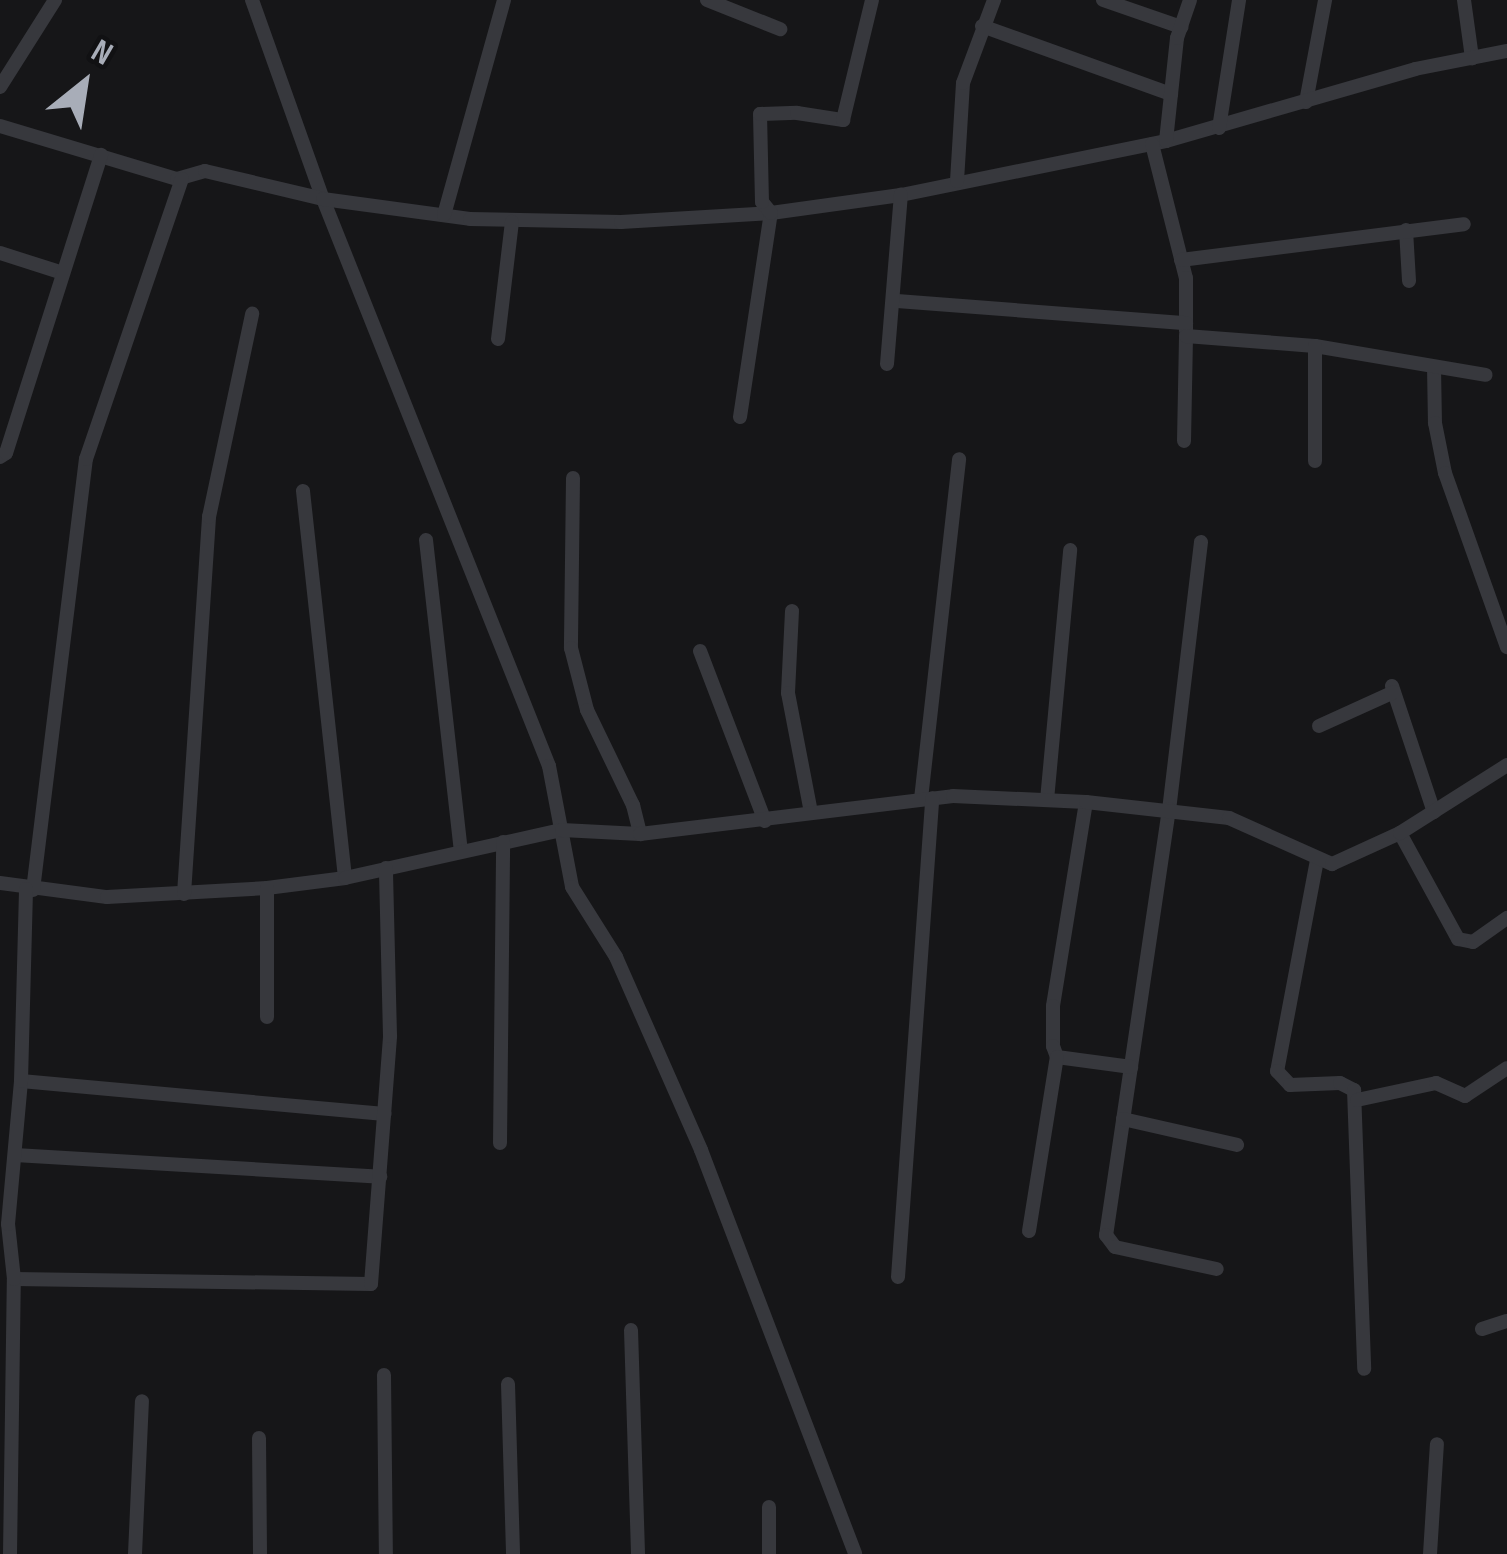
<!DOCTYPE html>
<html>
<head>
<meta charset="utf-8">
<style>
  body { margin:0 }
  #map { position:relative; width:1507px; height:1554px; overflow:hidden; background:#161618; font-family:"Sofia Sans Condensed",sans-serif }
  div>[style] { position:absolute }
  .minor>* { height:14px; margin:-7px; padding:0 7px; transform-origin:7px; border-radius:7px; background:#37383d }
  span { translate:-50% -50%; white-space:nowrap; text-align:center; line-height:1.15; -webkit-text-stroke:12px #111113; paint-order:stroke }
  .north { position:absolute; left:24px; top:24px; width:120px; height:120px; -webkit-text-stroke:9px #111113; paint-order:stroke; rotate:30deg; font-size:33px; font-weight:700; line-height:48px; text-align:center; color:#a8adb8 }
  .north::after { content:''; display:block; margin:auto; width:42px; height:54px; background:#a8adb8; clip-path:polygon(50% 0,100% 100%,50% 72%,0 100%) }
</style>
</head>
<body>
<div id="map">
  <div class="minor">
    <div style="left:252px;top:0;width:211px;rotate:70.4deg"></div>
    <div style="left:323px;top:199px;width:610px;rotate:68.27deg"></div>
    <div style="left:549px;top:766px;width:123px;rotate:79.2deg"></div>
    <div style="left:572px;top:887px;width:83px;rotate:57.8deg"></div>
    <div style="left:616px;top:957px;width:211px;rotate:66.2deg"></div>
    <div style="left:701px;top:1150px;width:432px;rotate:69.1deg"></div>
    <div style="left:707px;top:0;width:79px;rotate:21.7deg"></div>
    <div style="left:1103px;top:0;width:83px;rotate:19.1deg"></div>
    <div style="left:1464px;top:0;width:59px;rotate:82.1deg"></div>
    <div style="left:982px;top:26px;width:201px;rotate:19.8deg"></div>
    <div style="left:0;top:87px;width:103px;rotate:-57.7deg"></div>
    <div style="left:1306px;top:102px;width:104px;rotate:-79.4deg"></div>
    <div style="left:0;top:126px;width:185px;rotate:16.7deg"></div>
    <div style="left:177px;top:179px;width:29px;rotate:-16deg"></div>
    <div style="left:205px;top:171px;width:121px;rotate:13.3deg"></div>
    <div style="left:323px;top:199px;width:148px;rotate:7.7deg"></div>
    <div style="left:470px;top:219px;width:151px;rotate:1.1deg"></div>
    <div style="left:621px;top:222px;width:150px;rotate:-3.4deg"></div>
    <div style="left:771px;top:213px;width:131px;rotate:-7.9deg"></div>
    <div style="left:901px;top:195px;width:270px;rotate:-11.5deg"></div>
    <div style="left:1166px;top:141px;width:259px;rotate:-16.1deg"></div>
    <div style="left:1415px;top:69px;width:94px;rotate:-11.1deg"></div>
    <div style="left:1219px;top:128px;width:130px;rotate:-81.1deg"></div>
    <div style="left:1166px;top:141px;width:104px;rotate:-83.9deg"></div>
    <div style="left:1177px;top:38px;width:40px;rotate:-71.1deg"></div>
    <div style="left:1152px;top:144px;width:138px;rotate:75.8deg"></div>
    <div style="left:1186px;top:278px;width:53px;rotate:90deg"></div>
    <div style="left:957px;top:181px;width:98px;rotate:-86.5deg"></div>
    <div style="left:963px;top:83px;width:89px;rotate:-69.5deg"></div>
    <div style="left:444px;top:215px;width:223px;rotate:-74.4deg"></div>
    <div style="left:1406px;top:230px;width:51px;rotate:86.6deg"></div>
    <div style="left:0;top:253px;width:66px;rotate:17.6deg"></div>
    <div style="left:1181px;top:260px;width:285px;rotate:-7.2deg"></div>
    <div style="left:897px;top:301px;width:290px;rotate:4.4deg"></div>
    <div style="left:498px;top:339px;width:118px;rotate:-83.2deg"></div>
    <div style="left:887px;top:364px;width:170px;rotate:-85.3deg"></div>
    <div style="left:1434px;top:367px;width:56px;rotate:89deg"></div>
    <div style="left:1435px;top:423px;width:51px;rotate:78.7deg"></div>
    <div style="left:1445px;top:473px;width:185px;rotate:70.4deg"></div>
    <div style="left:740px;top:417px;width:206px;rotate:-81.4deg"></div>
    <div style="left:771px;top:213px;width:14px;rotate:-129deg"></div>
    <div style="left:762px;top:202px;width:88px;rotate:-91.3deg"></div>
    <div style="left:760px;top:114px;width:37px;rotate:-2deg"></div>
    <div style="left:797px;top:113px;width:47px;rotate:8.7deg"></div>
    <div style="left:843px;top:120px;width:123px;rotate:-76.4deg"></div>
    <div style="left:1184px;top:441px;width:105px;rotate:-88.9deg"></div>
    <div style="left:1186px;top:336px;width:129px;rotate:4.4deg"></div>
    <div style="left:1315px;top:346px;width:173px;rotate:9.6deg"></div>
    <div style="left:0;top:457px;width:7px;rotate:-34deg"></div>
    <div style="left:6px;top:453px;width:313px;rotate:-72.3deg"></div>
    <div style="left:1315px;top:461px;width:115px;rotate:-90deg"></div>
    <div style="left:573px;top:478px;width:170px;rotate:90.7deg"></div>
    <div style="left:571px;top:648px;width:64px;rotate:75.5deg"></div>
    <div style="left:587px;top:710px;width:106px;rotate:64.2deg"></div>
    <div style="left:633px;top:805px;width:30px;rotate:76deg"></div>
    <div style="left:303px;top:491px;width:389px;rotate:83.8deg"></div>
    <div style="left:426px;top:540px;width:313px;rotate:83.6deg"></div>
    <div style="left:1201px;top:542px;width:269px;rotate:96.8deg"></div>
    <div style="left:1169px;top:809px;width:431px;rotate:98.4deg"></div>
    <div style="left:1106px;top:1235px;width:15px;rotate:53deg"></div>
    <div style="left:1115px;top:1247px;width:104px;rotate:12.2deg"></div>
    <div style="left:792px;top:611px;width:82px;rotate:92.8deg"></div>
    <div style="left:788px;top:693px;width:121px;rotate:79.1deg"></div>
    <div style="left:700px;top:651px;width:182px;rotate:69.1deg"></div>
    <div style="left:1392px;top:686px;width:133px;rotate:71.6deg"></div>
    <div style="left:1319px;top:726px;width:82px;rotate:-24.4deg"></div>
    <div style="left:921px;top:799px;width:342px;rotate:-83.6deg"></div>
    <div style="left:1047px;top:800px;width:251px;rotate:-84.7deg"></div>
    <div style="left:1086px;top:802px;width:207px;rotate:99.2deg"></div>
    <div style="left:1053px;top:1006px;width:40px;rotate:90deg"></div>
    <div style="left:1053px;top:1046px;width:12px;rotate:70deg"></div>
    <div style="left:1057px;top:1057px;width:75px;rotate:7.7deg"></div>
    <div style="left:1400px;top:833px;width:121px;rotate:61.3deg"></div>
    <div style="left:1458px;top:939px;width:15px;rotate:11deg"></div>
    <div style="left:1473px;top:942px;width:42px;rotate:-35.2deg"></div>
    <div style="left:1317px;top:860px;width:215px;rotate:100.7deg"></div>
    <div style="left:1277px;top:1071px;width:19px;rotate:47deg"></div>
    <div style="left:1290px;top:1085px;width:50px;rotate:-2.3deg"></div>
    <div style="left:1340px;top:1083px;width:16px;rotate:27deg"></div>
    <div style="left:1354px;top:1090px;width:279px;rotate:87.9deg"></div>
    <div style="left:0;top:883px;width:108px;rotate:7.5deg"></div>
    <div style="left:107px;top:897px;width:160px;rotate:-3.2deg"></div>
    <div style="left:267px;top:888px;width:79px;rotate:-7.3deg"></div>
    <div style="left:345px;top:878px;width:222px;rotate:-12.5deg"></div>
    <div style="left:562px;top:830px;width:78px;rotate:2.9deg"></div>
    <div style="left:640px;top:834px;width:315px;rotate:-6.9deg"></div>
    <div style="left:953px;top:796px;width:133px;rotate:2.6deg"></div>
    <div style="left:1086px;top:802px;width:144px;rotate:6.4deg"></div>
    <div style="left:1229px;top:818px;width:113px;rotate:24.1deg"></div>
    <div style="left:1332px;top:864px;width:75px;rotate:-24.5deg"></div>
    <div style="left:1400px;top:833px;width:127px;rotate:-32.4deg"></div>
    <div style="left:267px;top:888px;width:129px;rotate:90deg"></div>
    <div style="left:33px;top:890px;width:434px;rotate:-83deg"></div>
    <div style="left:86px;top:459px;width:296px;rotate:-71.1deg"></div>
    <div style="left:184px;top:894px;width:378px;rotate:-86.2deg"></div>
    <div style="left:209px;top:517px;width:208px;rotate:-78deg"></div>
    <div style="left:21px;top:1081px;width:365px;rotate:5.2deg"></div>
    <div style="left:1357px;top:1100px;width:81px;rotate:-12.1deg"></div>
    <div style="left:1436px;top:1083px;width:32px;rotate:24deg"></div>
    <div style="left:1465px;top:1096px;width:50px;rotate:-33.7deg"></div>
    <div style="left:1123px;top:1119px;width:117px;rotate:12.8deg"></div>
    <div style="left:500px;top:1143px;width:301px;rotate:-89.4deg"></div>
    <div style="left:15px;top:1155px;width:366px;rotate:3.4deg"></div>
    <div style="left:1029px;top:1231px;width:176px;rotate:-80.9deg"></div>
    <div style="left:898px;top:1277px;width:480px;rotate:-85.9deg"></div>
    <div style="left:14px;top:1279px;width:357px;rotate:0.8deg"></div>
    <div style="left:371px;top:1284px;width:249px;rotate:-85.6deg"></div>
    <div style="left:390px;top:1036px;width:168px;rotate:-91.4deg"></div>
    <div style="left:1482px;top:1329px;width:26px;rotate:-18deg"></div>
    <div style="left:631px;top:1330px;width:224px;rotate:88.2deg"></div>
    <div style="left:384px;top:1375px;width:179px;rotate:89.4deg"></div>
    <div style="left:508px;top:1384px;width:170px;rotate:88.3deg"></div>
    <div style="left:259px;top:1438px;width:116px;rotate:89.5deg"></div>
    <div style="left:10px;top:1554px;width:275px;rotate:-89.2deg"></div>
    <div style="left:14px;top:1279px;width:55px;rotate:-96.2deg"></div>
    <div style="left:8px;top:1224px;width:144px;rotate:-84.8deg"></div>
    <div style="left:21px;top:1081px;width:192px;rotate:-88.5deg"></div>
    <div style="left:135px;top:1554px;width:153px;rotate:-87.4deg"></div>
    <div style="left:769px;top:1554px;width:47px;rotate:-90deg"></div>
    <div style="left:1430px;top:1554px;width:110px;rotate:-86.4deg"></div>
  </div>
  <div class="north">N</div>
</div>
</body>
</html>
